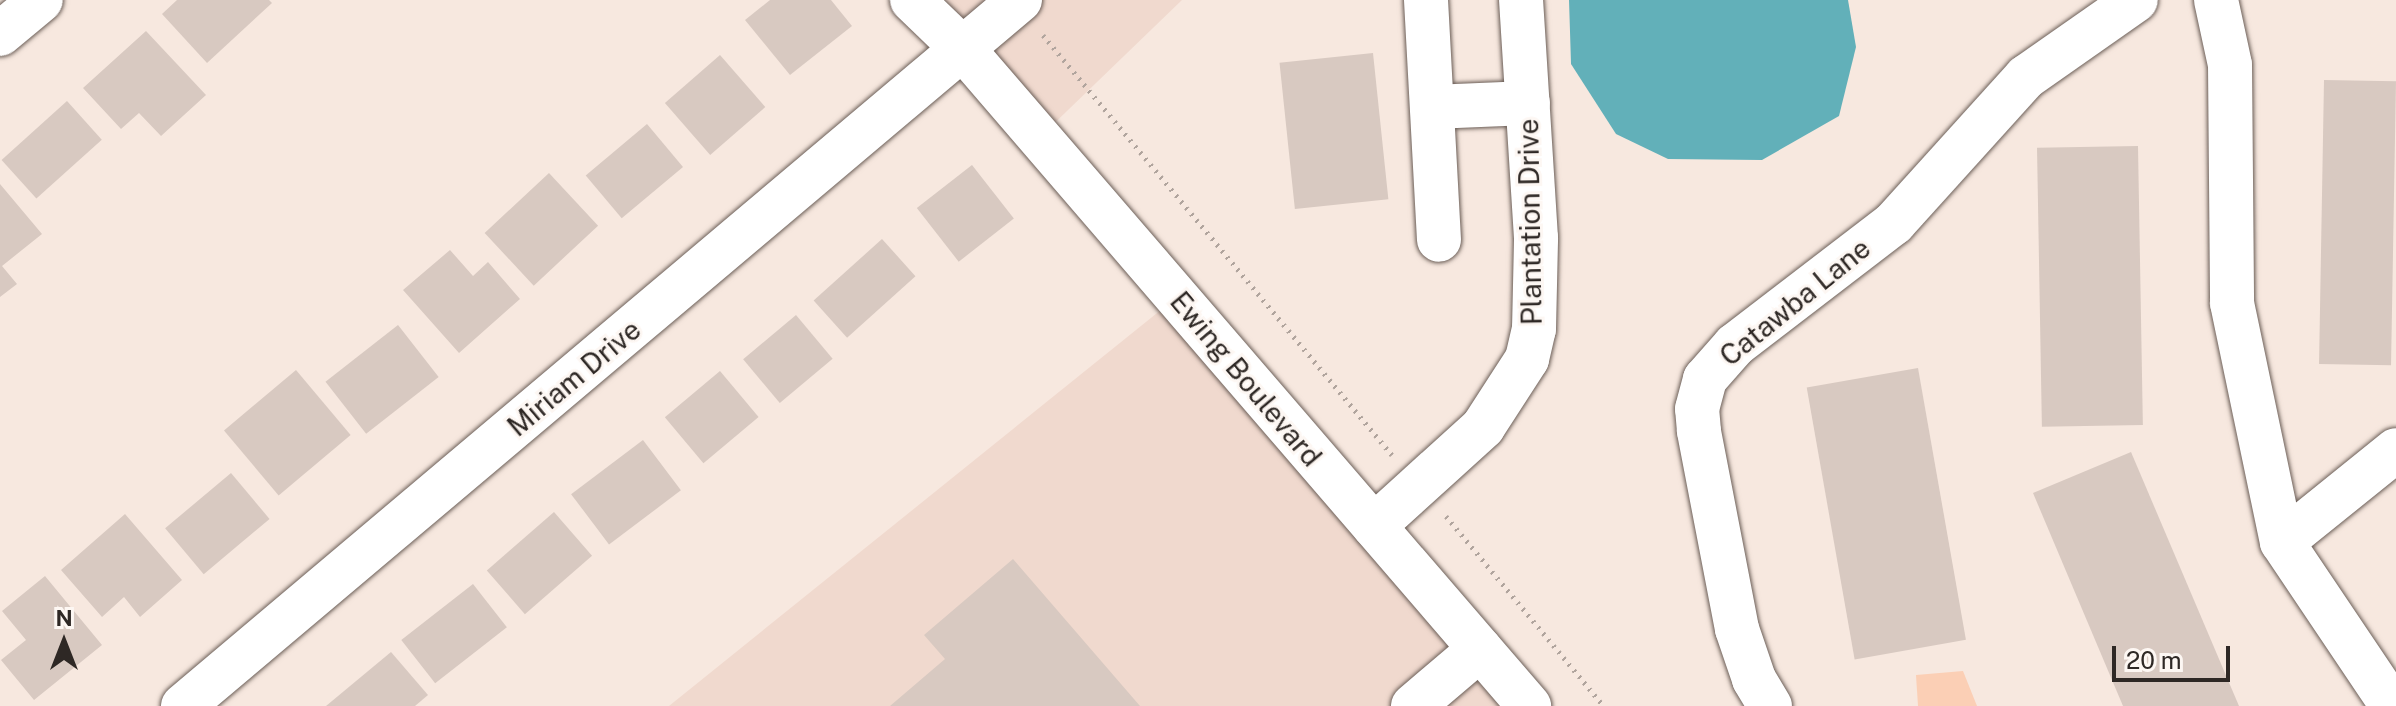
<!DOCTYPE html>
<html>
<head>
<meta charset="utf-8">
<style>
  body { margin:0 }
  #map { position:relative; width:2396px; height:706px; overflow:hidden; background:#f7e8df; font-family:"Public Sans",sans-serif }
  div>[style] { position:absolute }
  .built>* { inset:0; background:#f0d9ce }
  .green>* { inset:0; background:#fbcfb5 }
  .water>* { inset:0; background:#62b0b9 }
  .building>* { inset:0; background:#d8c9c1; transform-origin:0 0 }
  .path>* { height:5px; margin-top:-2.5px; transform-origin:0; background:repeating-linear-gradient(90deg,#b0a49d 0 2px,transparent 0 8px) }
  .roads { filter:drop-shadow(0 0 2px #6b5e57) drop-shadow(0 0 2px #6b5e57) }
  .minor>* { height:44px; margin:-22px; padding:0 22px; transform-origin:22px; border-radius:22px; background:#fff }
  span { translate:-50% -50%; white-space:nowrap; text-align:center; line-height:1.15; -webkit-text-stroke:6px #fdf7f3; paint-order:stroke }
  .street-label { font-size:28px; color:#2e2825 }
  .north { position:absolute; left:24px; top:602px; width:80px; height:80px; -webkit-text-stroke:6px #fdf7f3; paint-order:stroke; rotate:0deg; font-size:22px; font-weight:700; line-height:32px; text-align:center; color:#2e2825 }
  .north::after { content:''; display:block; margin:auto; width:28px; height:36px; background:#2e2825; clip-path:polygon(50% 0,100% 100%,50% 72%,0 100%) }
  .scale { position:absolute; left:2112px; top:646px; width:118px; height:36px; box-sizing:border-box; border:4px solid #2e2825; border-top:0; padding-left:10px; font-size:24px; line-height:28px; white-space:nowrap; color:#2e2825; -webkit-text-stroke:6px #fdf7f3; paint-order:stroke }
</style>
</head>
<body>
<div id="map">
  <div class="built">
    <div style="clip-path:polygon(942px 0,1182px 0,1039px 138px)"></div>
    <div style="clip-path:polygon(1177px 297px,1529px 706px,669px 706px)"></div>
  </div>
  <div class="green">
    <div style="clip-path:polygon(1963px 671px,1977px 706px,1918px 706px,1916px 675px)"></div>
  </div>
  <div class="water">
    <div style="clip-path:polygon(1569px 0,1848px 0,1856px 47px,1839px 116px,1762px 160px,1668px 159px,1616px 134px,1571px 64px)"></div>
  </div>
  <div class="building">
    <div style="clip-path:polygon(177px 0,269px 0,272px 3px,207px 63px,162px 14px)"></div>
    <div style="clip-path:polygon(770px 0,831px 0,852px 26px,790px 75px,745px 20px)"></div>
    <div style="clip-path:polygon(146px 31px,206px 95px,161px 136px,139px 113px,121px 129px,83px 88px)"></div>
    <div style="left:1373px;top:53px;width:147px;height:94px;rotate:84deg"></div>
    <div style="left:720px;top:55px;width:69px;height:73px;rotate:49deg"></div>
    <div style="left:2324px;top:80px;width:72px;height:284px;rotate:1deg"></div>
    <div style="left:67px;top:101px;width:52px;height:88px;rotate:48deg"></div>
    <div style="left:647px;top:124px;width:56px;height:80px;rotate:50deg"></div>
    <div style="left:2138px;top:146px;width:279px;height:101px;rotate:89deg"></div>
    <div style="left:972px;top:165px;width:68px;height:70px;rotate:52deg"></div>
    <div style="left:549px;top:173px;width:72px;height:88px;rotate:47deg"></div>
    <div style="clip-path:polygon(0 184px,42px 234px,2px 266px,17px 284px,0 297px)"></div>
    <div style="left:882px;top:239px;width:50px;height:92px;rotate:48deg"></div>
    <div style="clip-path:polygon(450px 250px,473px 276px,488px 262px,520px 299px,459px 353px,403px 290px)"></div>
    <div style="left:796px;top:315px;width:57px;height:69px;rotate:50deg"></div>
    <div style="left:398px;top:325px;width:66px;height:92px;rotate:52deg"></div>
    <div style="left:1918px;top:368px;width:276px;height:113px;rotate:80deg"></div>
    <div style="left:296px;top:370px;width:85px;height:94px;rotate:50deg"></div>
    <div style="left:720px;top:371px;width:60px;height:72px;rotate:50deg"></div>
    <div style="left:643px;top:440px;width:63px;height:90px;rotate:53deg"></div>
    <div style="clip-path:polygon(2131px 452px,2239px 706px,2123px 706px,2033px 493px)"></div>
    <div style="left:231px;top:473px;width:60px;height:86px;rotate:50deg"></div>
    <div style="left:554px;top:512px;width:58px;height:89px;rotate:49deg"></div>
    <div style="clip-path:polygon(125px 514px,182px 580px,140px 617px,124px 597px,102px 617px,61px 570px)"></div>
    <div style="clip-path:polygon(1013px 559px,1140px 706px,890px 706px,945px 659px,924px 635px)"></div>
    <div style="clip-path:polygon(45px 576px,102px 645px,34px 700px,1px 660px,26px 640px,2px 611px)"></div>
    <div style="left:473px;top:584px;width:55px;height:91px;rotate:52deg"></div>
    <div style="clip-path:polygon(391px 652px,428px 695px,415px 706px,326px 706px)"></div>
  </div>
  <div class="path">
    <div style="left:1043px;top:35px;width:546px;rotate:50.28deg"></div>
    <div style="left:1446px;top:516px;width:247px;rotate:50.3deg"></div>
  </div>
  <div class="roads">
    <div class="minor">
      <div style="left:912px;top:0;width:72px;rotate:43.9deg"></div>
      <div style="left:964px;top:50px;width:866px;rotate:49.26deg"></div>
      <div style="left:1426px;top:0;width:240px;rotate:86.9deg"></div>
      <div style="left:2216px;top:0;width:66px;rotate:77.8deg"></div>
      <div style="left:2230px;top:65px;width:238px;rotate:89.5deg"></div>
      <div style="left:2232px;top:303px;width:244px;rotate:78.2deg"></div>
      <div style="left:2282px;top:542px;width:197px;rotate:56.1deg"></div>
      <div style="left:0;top:34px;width:53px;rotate:-39.7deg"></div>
      <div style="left:1432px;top:107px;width:96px;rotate:-2.4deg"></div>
      <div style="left:1374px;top:526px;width:147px;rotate:-42.2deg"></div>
      <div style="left:1483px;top:427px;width:81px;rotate:-57.1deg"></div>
      <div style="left:1527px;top:359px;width:31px;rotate:-77deg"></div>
      <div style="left:1534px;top:329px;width:91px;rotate:-88.7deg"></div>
      <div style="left:1536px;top:238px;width:238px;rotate:-93.6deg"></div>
      <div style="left:2282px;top:542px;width:146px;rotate:-38.9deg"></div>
      <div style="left:183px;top:706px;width:1095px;rotate:-40.15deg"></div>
      <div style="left:1413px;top:706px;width:88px;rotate:-40.4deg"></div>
      <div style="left:1770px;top:706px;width:31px;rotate:-121deg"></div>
      <div style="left:1754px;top:679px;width:53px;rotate:-108.8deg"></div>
      <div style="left:1737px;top:629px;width:202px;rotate:-100.9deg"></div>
      <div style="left:1699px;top:431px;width:22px;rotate:-95deg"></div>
      <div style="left:1697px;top:409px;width:31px;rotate:-75deg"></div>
      <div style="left:1705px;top:379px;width:45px;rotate:-48.6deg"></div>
      <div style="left:1735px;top:345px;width:200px;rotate:-37.5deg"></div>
      <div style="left:1894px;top:223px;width:197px;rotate:-47.9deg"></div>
      <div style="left:2026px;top:77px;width:134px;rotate:-35deg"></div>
    </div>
  </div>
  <div class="street-label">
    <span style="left:1530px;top:222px;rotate:-91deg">Plantation Drive</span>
    <span style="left:1795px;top:302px;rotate:-39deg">Catawba Lane</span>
    <span style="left:574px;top:378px;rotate:-40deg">Miriam Drive</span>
    <span style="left:1246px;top:379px;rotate:50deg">Ewing Boulevard</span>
  </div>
  <div class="north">N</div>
  <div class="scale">20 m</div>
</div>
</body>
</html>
